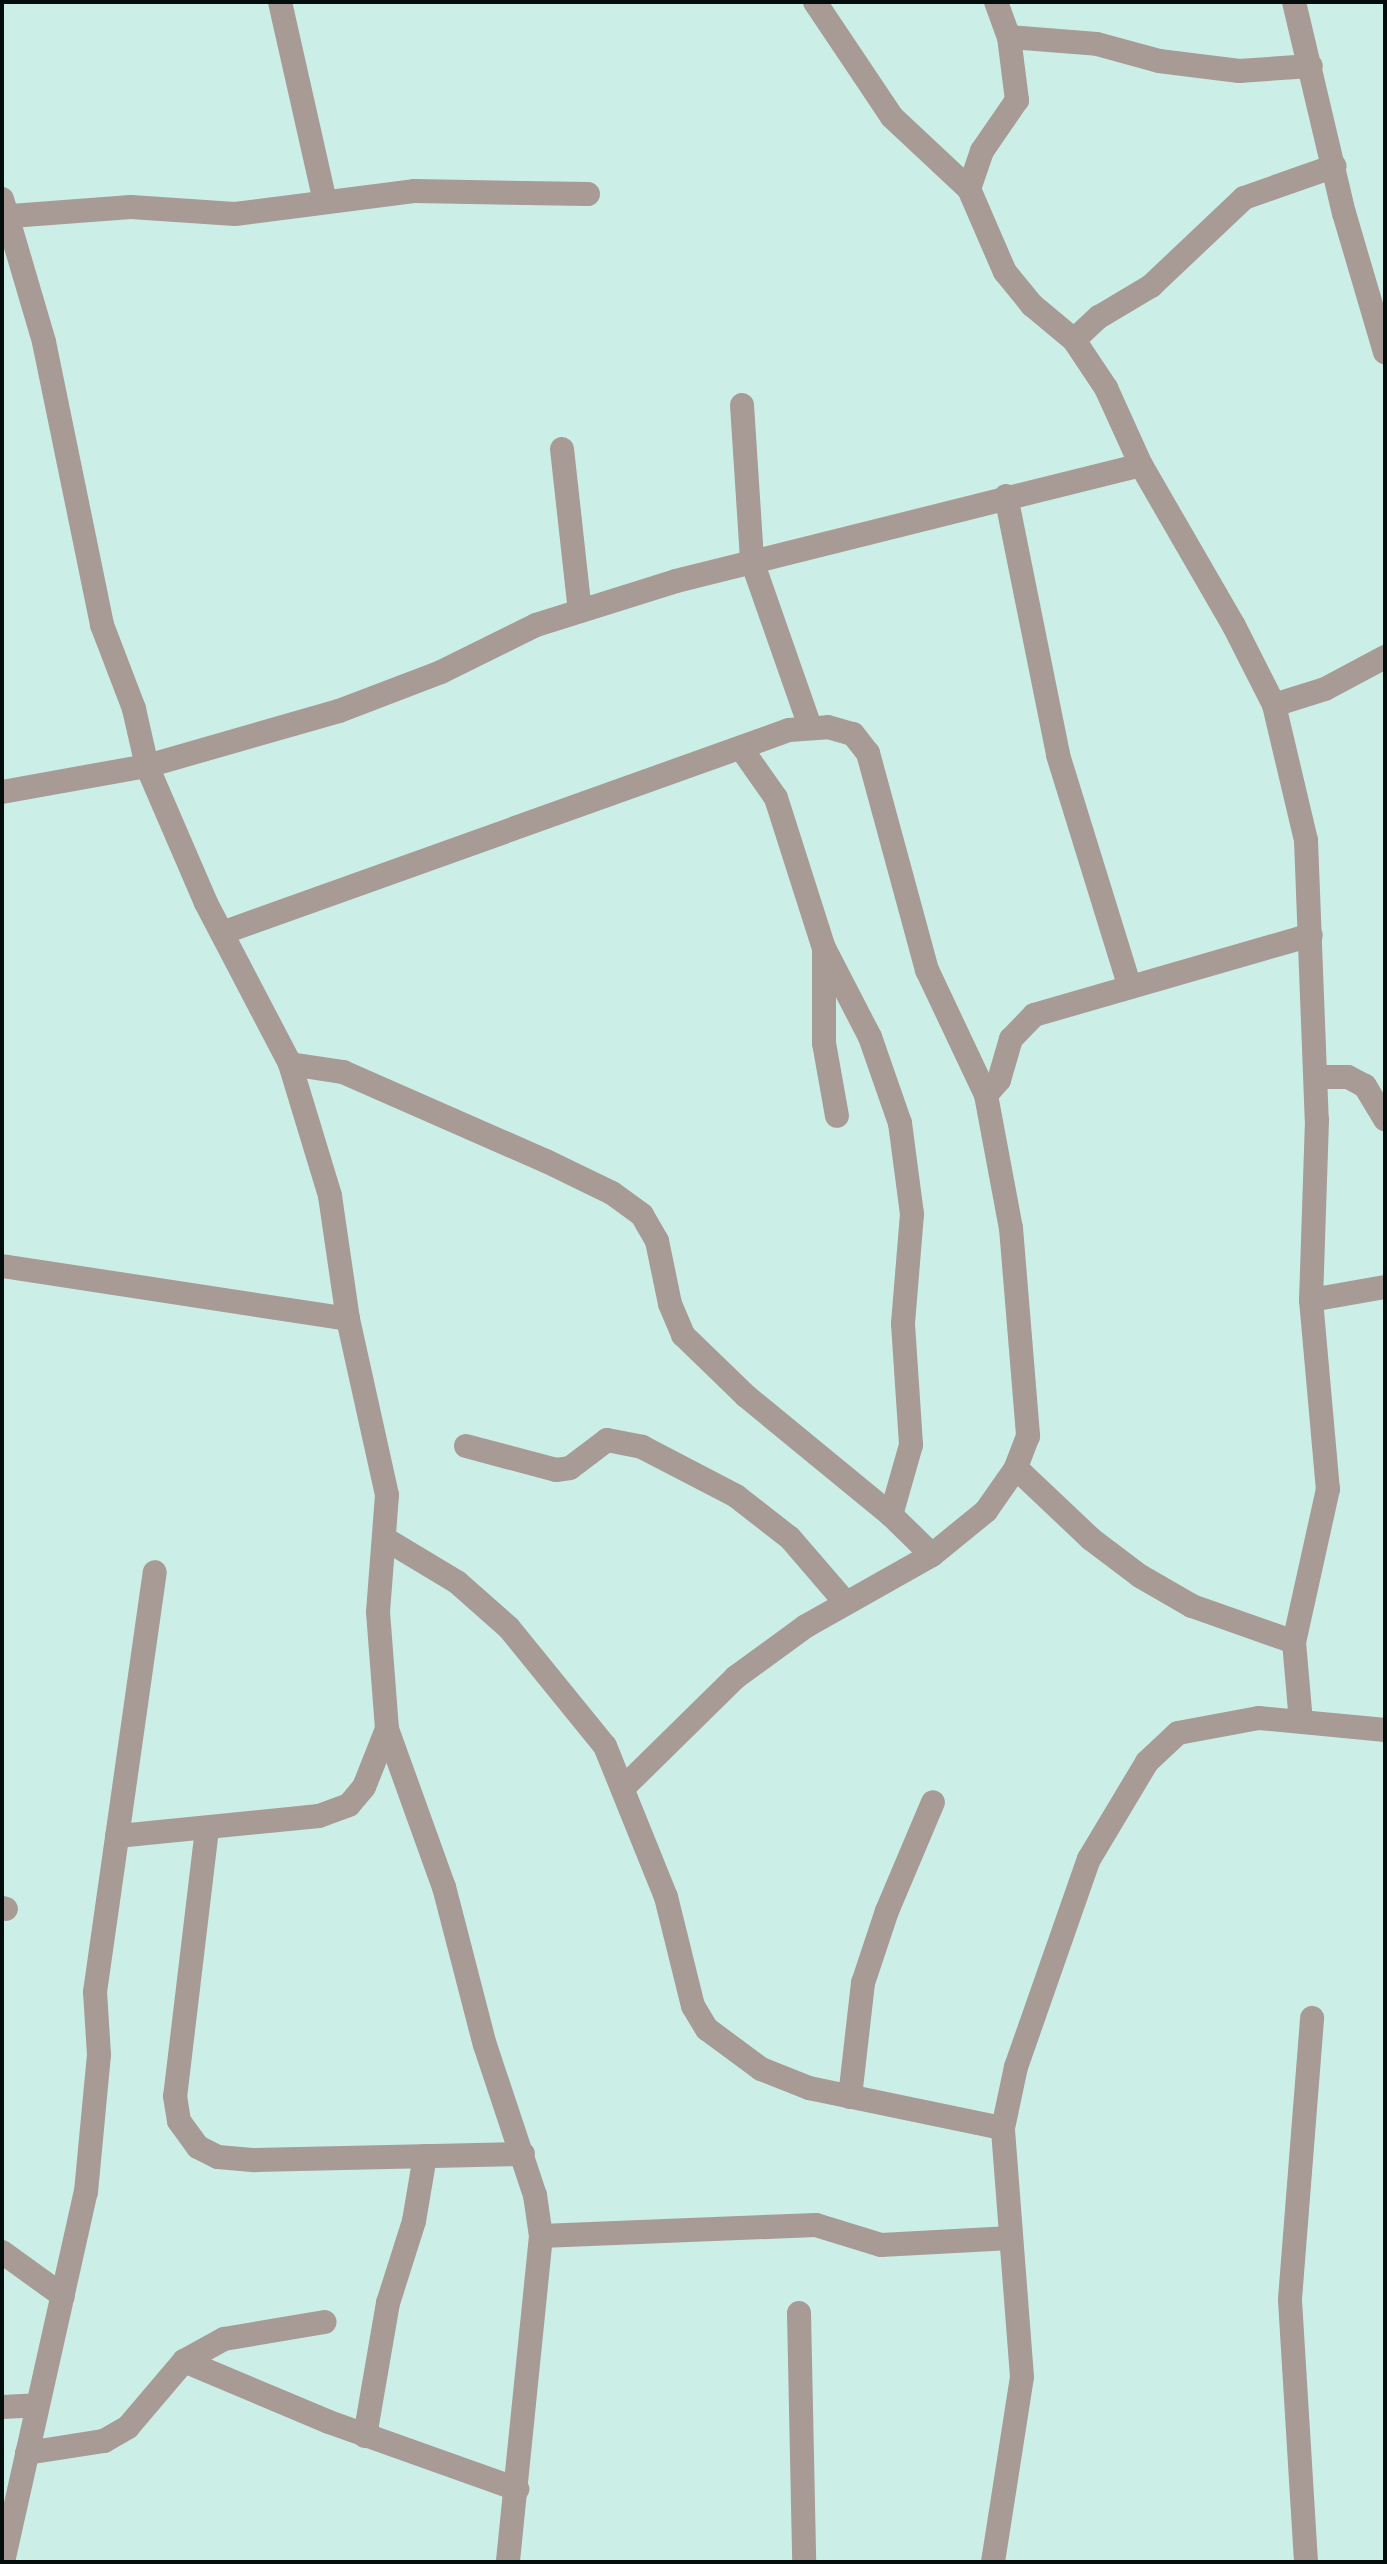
<!DOCTYPE html>
<html>
<head>
<meta charset="utf-8">
<style>
  body { margin:0 }
  #map { position:relative; width:1387px; height:2564px; overflow:hidden; background:#cbefe7; font-family:"DejaVu Sans",sans-serif }
  div>[style] { position:absolute }
  .minor>* { height:24px; margin:-12px; padding:0 12px; transform-origin:12px; border-radius:12px; background:#a89a95 }
  span { translate:-50% -50%; white-space:nowrap; text-align:center; line-height:1.15; -webkit-text-stroke:8px #d8fdf4; paint-order:stroke }
  .frame { position:absolute; inset:0; border:4px solid #030e0c; pointer-events:none }
</style>
</head>
<body>
<div id="map">
  <div class="minor">
    <div style="left:280px;top:2px;width:204px;rotate:77.3deg"></div>
    <div style="left:815px;top:2px;width:138px;rotate:56.2deg"></div>
    <div style="left:892px;top:117px;width:105px;rotate:43.1deg"></div>
    <div style="left:996px;top:2px;width:37px;rotate:70deg"></div>
    <div style="left:1009px;top:37px;width:64px;rotate:82.8deg"></div>
    <div style="left:1017px;top:100px;width:62px;rotate:124.5deg"></div>
    <div style="left:982px;top:151px;width:40px;rotate:108.9deg"></div>
    <div style="left:969px;top:189px;width:90px;rotate:66.6deg"></div>
    <div style="left:1005px;top:272px;width:43px;rotate:50.7deg"></div>
    <div style="left:1032px;top:305px;width:55px;rotate:39.8deg"></div>
    <div style="left:1074px;top:340px;width:58px;rotate:56.3deg"></div>
    <div style="left:1106px;top:388px;width:85px;rotate:65.6deg"></div>
    <div style="left:1141px;top:465px;width:186px;rotate:60deg"></div>
    <div style="left:1234px;top:626px;width:89px;rotate:63.1deg"></div>
    <div style="left:1274px;top:705px;width:139px;rotate:76.7deg"></div>
    <div style="left:1306px;top:840px;width:280px;rotate:87.8deg"></div>
    <div style="left:1317px;top:1120px;width:180px;rotate:91.9deg"></div>
    <div style="left:1311px;top:1300px;width:190px;rotate:84.9deg"></div>
    <div style="left:1328px;top:1489px;width:157px;rotate:102.5deg"></div>
    <div style="left:1294px;top:1642px;width:80px;rotate:85deg"></div>
    <div style="left:1294px;top:2px;width:217px;rotate:76.7deg"></div>
    <div style="left:1344px;top:213px;width:145px;rotate:73.6deg"></div>
    <div style="left:1009px;top:37px;width:88px;rotate:4.5deg"></div>
    <div style="left:1097px;top:44px;width:64px;rotate:15.3deg"></div>
    <div style="left:1159px;top:61px;width:81px;rotate:7.1deg"></div>
    <div style="left:1239px;top:71px;width:72px;rotate:-4deg"></div>
    <div style="left:2px;top:199px;width:149px;rotate:73.6deg"></div>
    <div style="left:44px;top:342px;width:289px;rotate:78.4deg"></div>
    <div style="left:102px;top:625px;width:90px;rotate:69.1deg"></div>
    <div style="left:134px;top:709px;width:58px;rotate:77.2deg"></div>
    <div style="left:147px;top:766px;width:149px;rotate:66.7deg"></div>
    <div style="left:206px;top:903px;width:182px;rotate:62.4deg"></div>
    <div style="left:290px;top:1064px;width:138px;rotate:73.1deg"></div>
    <div style="left:330px;top:1196px;width:124px;rotate:81.7deg"></div>
    <div style="left:348px;top:1319px;width:180px;rotate:77.5deg"></div>
    <div style="left:387px;top:1495px;width:117px;rotate:94.4deg"></div>
    <div style="left:378px;top:1612px;width:117px;rotate:85.6deg"></div>
    <div style="left:387px;top:1729px;width:62px;rotate:111.6deg"></div>
    <div style="left:364px;top:1787px;width:23px;rotate:130deg"></div>
    <div style="left:349px;top:1805px;width:32px;rotate:160deg"></div>
    <div style="left:319px;top:1816px;width:203px;rotate:174.3deg"></div>
    <div style="left:11px;top:216px;width:120px;rotate:-4.3deg"></div>
    <div style="left:131px;top:207px;width:104px;rotate:3.9deg"></div>
    <div style="left:235px;top:214px;width:180px;rotate:-7.3deg"></div>
    <div style="left:414px;top:191px;width:174px;rotate:1deg"></div>
    <div style="left:1074px;top:340px;width:34px;rotate:-43deg"></div>
    <div style="left:1099px;top:317px;width:61px;rotate:-30.8deg"></div>
    <div style="left:1151px;top:286px;width:128px;rotate:-43.4deg"></div>
    <div style="left:1244px;top:198px;width:96px;rotate:-19.4deg"></div>
    <div style="left:742px;top:405px;width:156px;rotate:86.3deg"></div>
    <div style="left:752px;top:561px;width:176px;rotate:70.7deg"></div>
    <div style="left:562px;top:449px;width:163px;rotate:83.7deg"></div>
    <div style="left:1006px;top:496px;width:264px;rotate:78.6deg"></div>
    <div style="left:1058px;top:755px;width:243px;rotate:72.8deg"></div>
    <div style="left:1274px;top:705px;width:53px;rotate:-17.4deg"></div>
    <div style="left:1325px;top:689px;width:68px;rotate:-28.1deg"></div>
    <div style="left:743px;top:751px;width:57px;rotate:54.9deg"></div>
    <div style="left:776px;top:798px;width:157px;rotate:72.3deg"></div>
    <div style="left:824px;top:948px;width:100px;rotate:62.7deg"></div>
    <div style="left:870px;top:1037px;width:91px;rotate:70.8deg"></div>
    <div style="left:900px;top:1123px;width:92px;rotate:82.5deg"></div>
    <div style="left:912px;top:1214px;width:110px;rotate:94.7deg"></div>
    <div style="left:903px;top:1324px;width:121px;rotate:86.2deg"></div>
    <div style="left:911px;top:1445px;width:73px;rotate:105.9deg"></div>
    <div style="left:2px;top:792px;width:147px;rotate:-10.2deg"></div>
    <div style="left:147px;top:766px;width:200px;rotate:-16deg"></div>
    <div style="left:339px;top:711px;width:109px;rotate:-20.9deg"></div>
    <div style="left:441px;top:672px;width:106px;rotate:-26.3deg"></div>
    <div style="left:536px;top:625px;width:147px;rotate:-17.4deg"></div>
    <div style="left:676px;top:581px;width:479px;rotate:-14deg"></div>
    <div style="left:222px;top:933px;width:602px;rotate:-19.7deg"></div>
    <div style="left:789px;top:730px;width:39px;rotate:-4deg"></div>
    <div style="left:828px;top:727px;width:26px;rotate:16deg"></div>
    <div style="left:853px;top:734px;width:24px;rotate:52deg"></div>
    <div style="left:868px;top:753px;width:225px;rotate:74.8deg"></div>
    <div style="left:927px;top:970px;width:138px;rotate:64.7deg"></div>
    <div style="left:986px;top:1095px;width:135px;rotate:79.4deg"></div>
    <div style="left:1011px;top:1228px;width:209px;rotate:85.3deg"></div>
    <div style="left:1028px;top:1436px;width:34px;rotate:111deg"></div>
    <div style="left:1016px;top:1468px;width:52px;rotate:124.9deg"></div>
    <div style="left:986px;top:1511px;width:70px;rotate:140.8deg"></div>
    <div style="left:932px;top:1555px;width:145px;rotate:150.6deg"></div>
    <div style="left:806px;top:1626px;width:87px;rotate:143.9deg"></div>
    <div style="left:736px;top:1677px;width:158px;rotate:135.5deg"></div>
    <div style="left:824px;top:952px;width:91px;rotate:90deg"></div>
    <div style="left:824px;top:1043px;width:74px;rotate:79.9deg"></div>
    <div style="left:290px;top:1064px;width:54px;rotate:8.6deg"></div>
    <div style="left:343px;top:1072px;width:222px;rotate:23.7deg"></div>
    <div style="left:546px;top:1161px;width:73px;rotate:25.9deg"></div>
    <div style="left:612px;top:1193px;width:37px;rotate:36deg"></div>
    <div style="left:642px;top:1215px;width:30px;rotate:60deg"></div>
    <div style="left:657px;top:1241px;width:64px;rotate:78.3deg"></div>
    <div style="left:670px;top:1304px;width:34px;rotate:67deg"></div>
    <div style="left:683px;top:1335px;width:88px;rotate:44.1deg"></div>
    <div style="left:746px;top:1396px;width:188px;rotate:39.4deg"></div>
    <div style="left:891px;top:1515px;width:57px;rotate:44.3deg"></div>
    <div style="left:1316px;top:1077px;width:32px"></div>
    <div style="left:1348px;top:1077px;width:19px;rotate:28deg"></div>
    <div style="left:1365px;top:1086px;width:39px;rotate:59deg"></div>
    <div style="left:986px;top:1095px;width:20px;rotate:-49deg"></div>
    <div style="left:999px;top:1080px;width:43px;rotate:-73.7deg"></div>
    <div style="left:1011px;top:1039px;width:33px;rotate:-46deg"></div>
    <div style="left:1034px;top:1015px;width:288px;rotate:-16.1deg"></div>
    <div style="left:2px;top:1266px;width:350px;rotate:8.7deg"></div>
    <div style="left:1311px;top:1300px;width:75px;rotate:-10deg"></div>
    <div style="left:466px;top:1446px;width:93px;rotate:14.9deg"></div>
    <div style="left:556px;top:1470px;width:14px;rotate:-8deg"></div>
    <div style="left:570px;top:1468px;width:46px;rotate:-37.1deg"></div>
    <div style="left:607px;top:1440px;width:36px;rotate:11deg"></div>
    <div style="left:642px;top:1447px;width:106px;rotate:27.5deg"></div>
    <div style="left:736px;top:1496px;width:68px;rotate:37.9deg"></div>
    <div style="left:790px;top:1538px;width:86px;rotate:49.3deg"></div>
    <div style="left:1016px;top:1468px;width:103px;rotate:43.4deg"></div>
    <div style="left:1091px;top:1539px;width:61px;rotate:37.1deg"></div>
    <div style="left:1140px;top:1576px;width:60px;rotate:30deg"></div>
    <div style="left:1192px;top:1606px;width:108px;rotate:19.4deg"></div>
    <div style="left:387px;top:1540px;width:82px;rotate:31deg"></div>
    <div style="left:457px;top:1582px;width:69px;rotate:41.5deg"></div>
    <div style="left:509px;top:1628px;width:152px;rotate:50.9deg"></div>
    <div style="left:605px;top:1746px;width:163px;rotate:68deg"></div>
    <div style="left:666px;top:1897px;width:112px;rotate:76.1deg"></div>
    <div style="left:693px;top:2006px;width:27px;rotate:59deg"></div>
    <div style="left:707px;top:2029px;width:67px;rotate:36.5deg"></div>
    <div style="left:761px;top:2069px;width:52px;rotate:21.6deg"></div>
    <div style="left:809px;top:2088px;width:198px;rotate:11.7deg"></div>
    <div style="left:387px;top:1729px;width:168px;rotate:70.2deg"></div>
    <div style="left:444px;top:1887px;width:163px;rotate:75.5deg"></div>
    <div style="left:485px;top:2045px;width:158px;rotate:71.6deg"></div>
    <div style="left:535px;top:2195px;width:41px;rotate:81.7deg"></div>
    <div style="left:541px;top:2236px;width:328px;rotate:95.8deg"></div>
    <div style="left:207px;top:1829px;width:269px;rotate:96.8deg"></div>
    <div style="left:175px;top:2096px;width:25px;rotate:81deg"></div>
    <div style="left:179px;top:2121px;width:32px;rotate:54deg"></div>
    <div style="left:198px;top:2147px;width:22px;rotate:27deg"></div>
    <div style="left:218px;top:2157px;width:37px;rotate:5deg"></div>
    <div style="left:255px;top:2160px;width:268px;rotate:-1.3deg"></div>
    <div style="left:2px;top:1908px;width:4px;rotate:14deg"></div>
    <div style="left:850px;top:2097px;width:115px;rotate:-83.5deg"></div>
    <div style="left:863px;top:1983px;width:76px;rotate:-71.6deg"></div>
    <div style="left:887px;top:1911px;width:118px;rotate:-67.1deg"></div>
    <div style="left:541px;top:2236px;width:275px;rotate:-2.3deg"></div>
    <div style="left:816px;top:2225px;width:68px;rotate:17.1deg"></div>
    <div style="left:881px;top:2245px;width:130px;rotate:-3.1deg"></div>
    <div style="left:2px;top:2252px;width:75px;rotate:35.8deg"></div>
    <div style="left:799px;top:2313px;width:249px;rotate:88.8deg"></div>
    <div style="left:184px;top:2361px;width:157px;rotate:22.8deg"></div>
    <div style="left:329px;top:2422px;width:200px;rotate:19.6deg"></div>
    <div style="left:2px;top:2407px;width:35px;rotate:-3deg"></div>
    <div style="left:365px;top:2436px;width:135px;rotate:-80.2deg"></div>
    <div style="left:388px;top:2303px;width:86px;rotate:-72.4deg"></div>
    <div style="left:414px;top:2221px;width:66px;rotate:-80.4deg"></div>
    <div style="left:27px;top:2453px;width:78px;rotate:-8.9deg"></div>
    <div style="left:104px;top:2441px;width:28px;rotate:-30deg"></div>
    <div style="left:128px;top:2427px;width:87px;rotate:-49.7deg"></div>
    <div style="left:184px;top:2361px;width:46px;rotate:-28.8deg"></div>
    <div style="left:224px;top:2339px;width:102px;rotate:-9.6deg"></div>
    <div style="left:3px;top:2562px;width:379px;rotate:-77.4deg"></div>
    <div style="left:86px;top:2192px;width:138px;rotate:-84.6deg"></div>
    <div style="left:99px;top:2055px;width:63px;rotate:-93.6deg"></div>
    <div style="left:95px;top:1992px;width:424px;rotate:-81.9deg"></div>
    <div style="left:993px;top:2562px;width:187px;rotate:-81.1deg"></div>
    <div style="left:1022px;top:2377px;width:250px;rotate:-94.4deg"></div>
    <div style="left:1003px;top:2128px;width:62px;rotate:-78deg"></div>
    <div style="left:1016px;top:2067px;width:220px;rotate:-70.7deg"></div>
    <div style="left:1089px;top:1859px;width:113px;rotate:-59.1deg"></div>
    <div style="left:1147px;top:1762px;width:42px;rotate:-43.1deg"></div>
    <div style="left:1178px;top:1733px;width:82px;rotate:-10.5deg"></div>
    <div style="left:1259px;top:1718px;width:127px;rotate:5.4deg"></div>
    <div style="left:1306px;top:2562px;width:263px;rotate:-93.5deg"></div>
    <div style="left:1290px;top:2299px;width:282px;rotate:-85.5deg"></div>
  </div>
  <div class="frame"></div>
</div>
</body>
</html>
